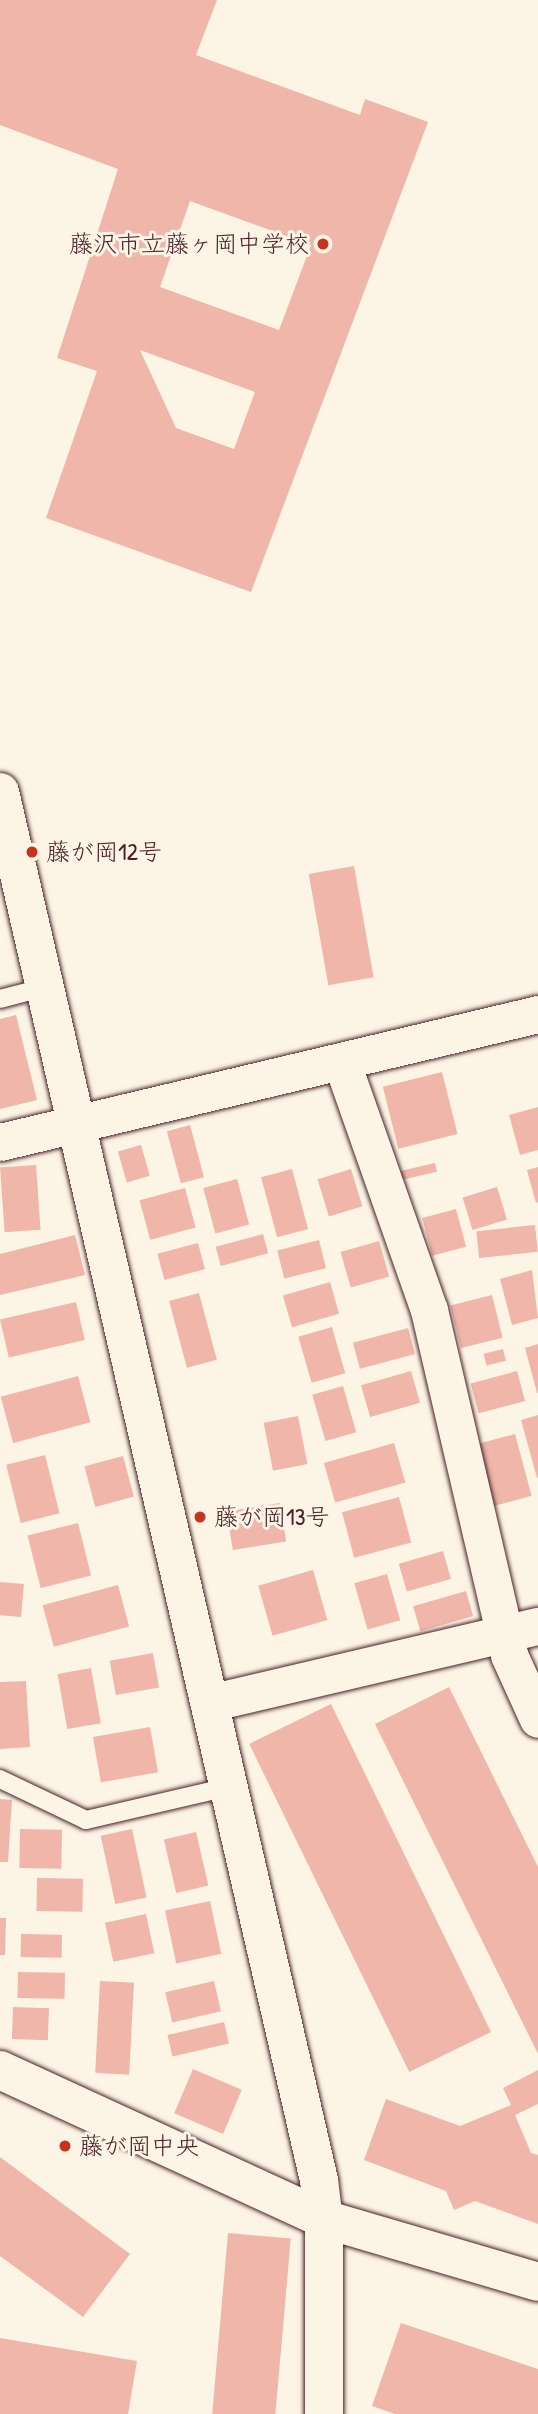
<!DOCTYPE html>
<html>
<head>
<meta charset="utf-8">
<style>
  body { margin:0 }
  #map { position:relative; width:538px; height:2414px; overflow:hidden; background:#fcf5e5; font-family:"Patrick Hand","Klee One",sans-serif }
  div>[style] { position:absolute }
  .building>* { inset:0; background:#efb6a9; transform-origin:0 0 }
  .roads { filter:drop-shadow(0 0 2px #4a1f2b) drop-shadow(0 0 2px #4a1f2b) }
  .lane>* { height:18px; margin:-9px; padding:0 9px; transform-origin:9px; border-radius:9px; background:#fcf5e5 }
  .street>* { height:37px; margin:-18.5px; padding:0 18.5px; transform-origin:18.5px; border-radius:18.5px; background:#fcf5e5 }
  .secondary>* { height:38px; margin:-19px; padding:0 19px; transform-origin:19px; border-radius:19px; background:#fcf5e5 }
  .dots>* { width:19px; height:19px; translate:-50% -50%; box-sizing:border-box; border:4px solid #fcf5e5; border-radius:50% }
  span { translate:-50% -50%; white-space:nowrap; text-align:center; line-height:1.15; -webkit-text-stroke:6px #fcf5e5; paint-order:stroke }
  .poi-label { font-size:24px; color:#4a1f2b }
  .right { translate:-100% -50%; text-align:right }
  .left { translate:0 -50%; text-align:left }
</style>
</head>
<body>
<div id="map">
  <div class="building">
    <div style="clip-path:polygon(evenodd,0 0,217px 0,196px 55px,360px 115px,365px 99px,428px 122px,251px 592px,46px 518px,97px 371px,57px 358px,118px 169px,0 125px,0 0,190px 201px,311px 245px,279px 330px,160px 287px,190px 201px,0 0,140px 350px,255px 392px,234px 449px,176px 428px,140px 350px)"></div>
    <div style="left:354px;top:866px;width:113px;height:46px;rotate:80deg"></div>
    <div style="clip-path:polygon(16px 1015px,37px 1100px,0 1109px,0 1019px)"></div>
    <div style="left:442px;top:1072px;width:64px;height:61px;rotate:76deg"></div>
    <div style="clip-path:polygon(538px 1107px,538px 1150px,520px 1155px,509px 1115px)"></div>
    <div style="left:190px;top:1125px;width:54px;height:24px;rotate:75deg"></div>
    <div style="left:141px;top:1145px;width:32px;height:24px;rotate:74deg"></div>
    <div style="left:435px;top:1163px;width:9px;height:38px;rotate:77deg"></div>
    <div style="left:36px;top:1165px;width:65px;height:36px;rotate:86deg"></div>
    <div style="clip-path:polygon(538px 1167px,538px 1202px,536px 1203px,527px 1170px)"></div>
    <div style="left:292px;top:1169px;width:62px;height:32px;rotate:75deg"></div>
    <div style="left:351px;top:1169px;width:39px;height:35px;rotate:73deg"></div>
    <div style="left:237px;top:1179px;width:47px;height:35px;rotate:75deg"></div>
    <div style="left:497px;top:1187px;width:34px;height:36px;rotate:73deg"></div>
    <div style="left:185px;top:1188px;width:41px;height:47px;rotate:75deg"></div>
    <div style="left:456px;top:1209px;width:39px;height:35px;rotate:75deg"></div>
    <div style="left:535px;top:1225px;width:27px;height:59px;rotate:84deg"></div>
    <div style="left:263px;top:1234px;width:20px;height:49px;rotate:75deg"></div>
    <div style="clip-path:polygon(75px 1235px,85px 1275px,0 1295px,0 1254px)"></div>
    <div style="left:319px;top:1240px;width:29px;height:43px;rotate:76deg"></div>
    <div style="left:379px;top:1241px;width:37px;height:40px;rotate:74deg"></div>
    <div style="left:198px;top:1243px;width:27px;height:42px;rotate:75deg"></div>
    <div style="clip-path:polygon(532px 1270px,538px 1318px,512px 1325px,500px 1279px)"></div>
    <div style="left:330px;top:1282px;width:33px;height:49px;rotate:74deg"></div>
    <div style="left:199px;top:1293px;width:69px;height:31px;rotate:75deg"></div>
    <div style="left:492px;top:1295px;width:44px;height:43px;rotate:76deg"></div>
    <div style="left:76px;top:1302px;width:39px;height:78px;rotate:77deg"></div>
    <div style="left:332px;top:1327px;width:48px;height:35px;rotate:74deg"></div>
    <div style="left:408px;top:1328px;width:27px;height:57px;rotate:75deg"></div>
    <div style="clip-path:polygon(538px 1344px,538px 1393px,537px 1393px,525px 1348px)"></div>
    <div style="left:503px;top:1349px;width:12px;height:20px;rotate:76deg"></div>
    <div style="left:411px;top:1371px;width:33px;height:52px;rotate:74deg"></div>
    <div style="left:517px;top:1371px;width:31px;height:48px;rotate:75deg"></div>
    <div style="left:78px;top:1376px;width:48px;height:80px;rotate:75deg"></div>
    <div style="left:343px;top:1386px;width:48px;height:32px;rotate:74deg"></div>
    <div style="clip-path:polygon(538px 1415px,538px 1478px,537px 1478px,521px 1420px)"></div>
    <div style="left:298px;top:1416px;width:49px;height:35px;rotate:79deg"></div>
    <div style="left:515px;top:1434px;width:64px;height:41px;rotate:75deg"></div>
    <div style="left:394px;top:1443px;width:41px;height:73px;rotate:74deg"></div>
    <div style="left:45px;top:1455px;width:60px;height:40px;rotate:76deg"></div>
    <div style="left:123px;top:1456px;width:42px;height:40px;rotate:75deg"></div>
    <div style="left:399px;top:1497px;width:47px;height:59px;rotate:75deg"></div>
    <div style="left:280px;top:1503px;width:39px;height:54px;rotate:81deg"></div>
    <div style="left:78px;top:1523px;width:54px;height:52px;rotate:76deg"></div>
    <div style="left:443px;top:1551px;width:29px;height:46px;rotate:74deg"></div>
    <div style="left:313px;top:1570px;width:52px;height:57px;rotate:74deg"></div>
    <div style="left:387px;top:1574px;width:48px;height:34px;rotate:74deg"></div>
    <div style="left:0;top:1582px;width:24px;height:33px;rotate:5deg"></div>
    <div style="left:118px;top:1585px;width:43px;height:78px;rotate:75deg"></div>
    <div style="left:466px;top:1591px;width:26px;height:55px;rotate:74deg"></div>
    <div style="left:153px;top:1653px;width:35px;height:44px;rotate:80deg"></div>
    <div style="left:91px;top:1668px;width:56px;height:34px;rotate:80deg"></div>
    <div style="clip-path:polygon(26px 1681px,30px 1747px,0 1749px,0 1682px)"></div>
    <div style="clip-path:polygon(449px 1687px,538px 1867px,538px 2054px,375px 1724px)"></div>
    <div style="left:331px;top:1704px;width:365px;height:91px;rotate:64deg"></div>
    <div style="left:150px;top:1727px;width:46px;height:58px;rotate:80deg"></div>
    <div style="clip-path:polygon(0 1799px,12px 1800px,8px 1862px,0 1862px)"></div>
    <div style="left:20px;top:1829px;width:42px;height:39px;rotate:1deg"></div>
    <div style="left:132px;top:1829px;width:70px;height:32px;rotate:78deg"></div>
    <div style="left:196px;top:1832px;width:55px;height:33px;rotate:77deg"></div>
    <div style="left:37px;top:1878px;width:46px;height:33px;rotate:1deg"></div>
    <div style="left:210px;top:1901px;width:54px;height:46px;rotate:78deg"></div>
    <div style="left:146px;top:1914px;width:40px;height:42px;rotate:78deg"></div>
    <div style="clip-path:polygon(0 1918px,6px 1918px,5px 1955px,0 1955px)"></div>
    <div style="left:21px;top:1934px;width:41px;height:23px;rotate:1deg"></div>
    <div style="left:18px;top:1972px;width:47px;height:26px;rotate:1deg"></div>
    <div style="left:100px;top:1981px;width:34px;height:92px;rotate:3deg"></div>
    <div style="left:214px;top:1981px;width:31px;height:50px;rotate:77deg"></div>
    <div style="left:13px;top:2007px;width:36px;height:32px;rotate:2deg"></div>
    <div style="left:224px;top:2022px;width:22px;height:58px;rotate:77deg"></div>
    <div style="left:193px;top:2069px;width:53px;height:48px;rotate:23deg"></div>
    <div style="clip-path:polygon(538px 2070px,538px 2104px,515px 2115px,531px 2153px,538px 2155px,538px 2224px,475px 2201px,454px 2210px,446px 2191px,364px 2160px,386px 2099px,460px 2126px,511px 2105px,503px 2088px)"></div>
    <div style="clip-path:polygon(0 2157px,130px 2254px,83px 2317px,0 2256px)"></div>
    <div style="left:228px;top:2233px;width:63px;height:182px;rotate:5deg"></div>
    <div style="clip-path:polygon(401px 2323px,538px 2369px,538px 2414px,395px 2414px,372px 2406px)"></div>
    <div style="clip-path:polygon(0 2338px,137px 2361px,128px 2414px,0 2414px)"></div>
  </div>
  <div class="roads">
    <div class="lane">
      <div style="left:0;top:999px;width:48px;rotate:-14.6deg"></div>
      <div style="left:0;top:1779px;width:95px;rotate:25.5deg"></div>
      <div style="left:86px;top:1820px;width:146px;rotate:-13.1deg"></div>
    </div>
    <div class="street">
      <div style="left:342px;top:1063px;width:262px;rotate:70.6deg"></div>
      <div style="left:429px;top:1310px;width:354px;rotate:76.9deg"></div>
      <div style="left:509px;top:1655px;width:70px;rotate:65.6deg"></div>
      <div style="left:0;top:1142px;width:553px;rotate:-13.38deg"></div>
      <div style="left:209px;top:1703px;width:338px;rotate:-13.2deg"></div>
    </div>
    <div class="secondary">
      <div style="left:0;top:792px;width:1424px;rotate:77.06deg"></div>
      <div style="left:319px;top:2180px;width:39px;rotate:83deg"></div>
      <div style="left:324px;top:2219px;width:195px;rotate:90deg"></div>
      <div style="left:0;top:2070px;width:357px;rotate:24.7deg"></div>
      <div style="left:324px;top:2219px;width:223px;rotate:16.4deg"></div>
    </div>
  </div>
  <div class="dots">
    <div style="left:323px;top:244px;background:#c8321e"></div>
    <div style="left:32px;top:852px;background:#c8321e"></div>
    <div style="left:200px;top:1517px;background:#c8321e"></div>
    <div style="left:65px;top:2146px;background:#c8321e"></div>
  </div>
  <div class="poi-label">
    <span class="right" style="left:309px;top:244px">藤沢市立藤ヶ岡中学校</span>
    <span class="left" style="left:46px;top:852px">藤が岡12号</span>
    <span class="left" style="left:214px;top:1517px">藤が岡13号</span>
    <span class="left" style="left:79px;top:2146px">藤が岡中央</span>
  </div>
</div>
</body>
</html>
